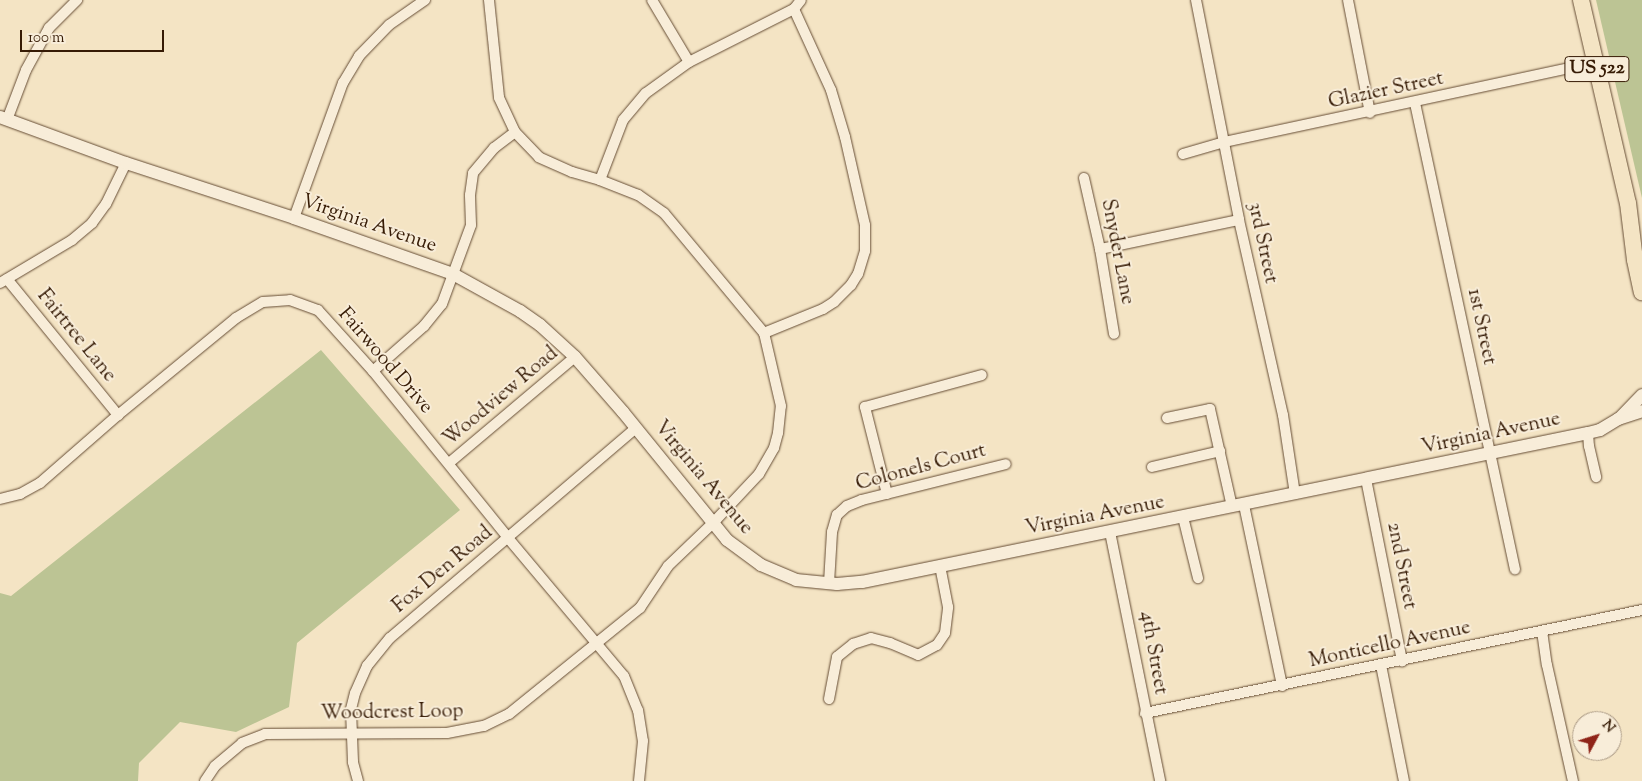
<!DOCTYPE html>
<html>
<head>
<meta charset="utf-8">
<style>
  body { margin:0 }
  #map { position:relative; width:1642px; height:781px; overflow:hidden; background:#f4e4c4; font-family:"Sorts Mill Goudy",serif }
  div>[style] { position:absolute }
  .green>* { inset:0; background:#bcc494 }
  .roads { filter:drop-shadow(0 0 1px #664d35) drop-shadow(0 0 1px #664d35) }
  .minor>* { height:10px; margin:-5px; padding:0 5px; transform-origin:5px; border-radius:5px; background:#f8edd9 }
  .tertiary>* { height:12px; margin:-6px; padding:0 6px; transform-origin:6px; border-radius:6px; background:#f8edd9 }
  .primary>* { height:16px; margin:-8px; padding:0 8px; transform-origin:8px; border-radius:8px; background:#f4e4c4 }
  span { translate:-50% -50%; white-space:nowrap; text-align:center; line-height:1.15; -webkit-text-stroke:4px #f8edd9; paint-order:stroke }
  .shield-label span { padding:1px 4px; background:#f8edd9; border:1px solid; border-radius:4px; -webkit-text-stroke-width:0 }
  .shield-label { font-size:19px; color:#361b05; font-weight:700 }
  .street-label { font-size:20px; color:#361b05 }
  .north { position:absolute; left:1572px; top:711px; width:50px; height:50px; box-sizing:border-box; background:#f8edd9; border:1px solid #aa9984; border-radius:50%; rotate:50deg; font-size:14px; font-weight:700; line-height:20px; text-align:center; color:#361b05 }
  .north::after { content:''; display:block; margin:auto; width:18px; height:22px; background:#8f2418; clip-path:polygon(50% 0,100% 100%,50% 72%,0 100%) }
  .scale { position:absolute; left:20px; top:30px; width:144px; height:22px; box-sizing:border-box; border:2px solid #361b05; border-top:0; padding-left:6px; font-size:15px; line-height:18px; white-space:nowrap; color:#361b05; -webkit-text-stroke:4px #f8edd9; paint-order:stroke }
</style>
</head>
<body>
<div id="map">
  <div class="green">
    <div style="clip-path:polygon(1596px 0,1642px 0,1642px 198px)"></div>
    <div style="clip-path:polygon(321px 350px,460px 510px,297px 643px,289px 707px,236px 732px,180px 722px,139px 763px,138px 781px,0 781px,0 593px,11px 596px)"></div>
  </div>
  <div class="roads">
    <div class="minor">
      <div style="left:652px;top:0;width:72px;rotate:59.2deg"></div>
      <div style="left:1196px;top:0;width:224px;rotate:78.9deg"></div>
      <div style="left:1239px;top:220px;width:200px;rotate:77.3deg"></div>
      <div style="left:1283px;top:415px;width:80px;rotate:81.4deg"></div>
      <div style="left:1348px;top:0;width:115px;rotate:79deg"></div>
      <div style="left:1415px;top:103px;width:477px;rotate:77.9deg"></div>
      <div style="left:7px;top:120px;width:53px;rotate:-69.2deg"></div>
      <div style="left:26px;top:70px;width:48px;rotate:-61.3deg"></div>
      <div style="left:49px;top:28px;width:40px;rotate:-45deg"></div>
      <div style="left:1183px;top:154px;width:43px;rotate:-16.3deg"></div>
      <div style="left:1224px;top:142px;width:381px;rotate:-12.1deg"></div>
      <div style="left:1084px;top:178px;width:73px;rotate:77.3deg"></div>
      <div style="left:1100px;top:249px;width:86px;rotate:80.6deg"></div>
      <div style="left:600px;top:180px;width:64px;rotate:-69deg"></div>
      <div style="left:623px;top:120px;width:35px;rotate:-50deg"></div>
      <div style="left:646px;top:93px;width:53px;rotate:-35.8deg"></div>
      <div style="left:689px;top:62px;width:118px;rotate:-26.8deg"></div>
      <div style="left:794px;top:9px;width:11px;rotate:-52deg"></div>
      <div style="left:294px;top:218px;width:144px;rotate:-70.1deg"></div>
      <div style="left:343px;top:83px;width:31px;rotate:-59deg"></div>
      <div style="left:359px;top:56px;width:43px;rotate:-45.9deg"></div>
      <div style="left:389px;top:25px;width:44px;rotate:-34.8deg"></div>
      <div style="left:1100px;top:249px;width:142px;rotate:-11.8deg"></div>
      <div style="left:7px;top:279px;width:176px;rotate:50.8deg"></div>
      <div style="left:0;top:283px;width:84px;rotate:-30.8deg"></div>
      <div style="left:72px;top:240px;width:26px;rotate:-40deg"></div>
      <div style="left:92px;top:223px;width:24px;rotate:-54deg"></div>
      <div style="left:106px;top:204px;width:46px;rotate:-64deg"></div>
      <div style="left:764px;top:333px;width:64px;rotate:-22.1deg"></div>
      <div style="left:823px;top:309px;width:13px;rotate:-32deg"></div>
      <div style="left:834px;top:302px;width:24px;rotate:-45deg"></div>
      <div style="left:851px;top:285px;width:13px;rotate:-58deg"></div>
      <div style="left:858px;top:274px;width:24px;rotate:-73deg"></div>
      <div style="left:865px;top:251px;width:26px;rotate:-90deg"></div>
      <div style="left:865px;top:225px;width:90px;rotate:-102.8deg"></div>
      <div style="left:845px;top:137px;width:49px;rotate:-106.6deg"></div>
      <div style="left:831px;top:90px;width:89px;rotate:-114.6deg"></div>
      <div style="left:373px;top:371px;width:68px;rotate:-41.4deg"></div>
      <div style="left:424px;top:326px;width:28px;rotate:-51deg"></div>
      <div style="left:442px;top:304px;width:84px;rotate:-69.8deg"></div>
      <div style="left:471px;top:225px;width:30px;rotate:-92deg"></div>
      <div style="left:470px;top:195px;width:22px;rotate:-82deg"></div>
      <div style="left:473px;top:173px;width:33px;rotate:-50deg"></div>
      <div style="left:494px;top:148px;width:26px;rotate:-37deg"></div>
      <div style="left:1167px;top:418px;width:44px;rotate:-11.8deg"></div>
      <div style="left:1210px;top:409px;width:100px;rotate:77.3deg"></div>
      <div style="left:1588px;top:433px;width:13px;rotate:86deg"></div>
      <div style="left:1589px;top:446px;width:32px;rotate:77deg"></div>
      <div style="left:449px;top:463px;width:165px;rotate:-40.1deg"></div>
      <div style="left:1152px;top:467px;width:70px;rotate:-13.2deg"></div>
      <div style="left:1366px;top:479px;width:186px;rotate:78.8deg"></div>
      <div style="left:887px;top:494px;width:90px;rotate:-104.2deg"></div>
      <div style="left:865px;top:407px;width:121px;rotate:-15.3deg"></div>
      <div style="left:0;top:499px;width:21px;rotate:-14deg"></div>
      <div style="left:20px;top:494px;width:23px;rotate:-29deg"></div>
      <div style="left:40px;top:483px;width:103px;rotate:-41.1deg"></div>
      <div style="left:118px;top:415px;width:153px;rotate:-39.4deg"></div>
      <div style="left:236px;top:318px;width:31px;rotate:-31deg"></div>
      <div style="left:263px;top:302px;width:27px;rotate:-4deg"></div>
      <div style="left:290px;top:300px;width:30px;rotate:20deg"></div>
      <div style="left:318px;top:310px;width:82px;rotate:48deg"></div>
      <div style="left:373px;top:371px;width:215px;rotate:51deg"></div>
      <div style="left:508px;top:538px;width:180px;rotate:50deg"></div>
      <div style="left:624px;top:676px;width:37px;rotate:68deg"></div>
      <div style="left:638px;top:710px;width:31px;rotate:81deg"></div>
      <div style="left:643px;top:741px;width:40px;rotate:95.7deg"></div>
      <div style="left:1244px;top:505px;width:185px;rotate:78.1deg"></div>
      <div style="left:1183px;top:517px;width:63px;rotate:76.2deg"></div>
      <div style="left:1110px;top:532px;width:254px;rotate:78.6deg"></div>
      <div style="left:829px;top:583px;width:51px;rotate:-86.6deg"></div>
      <div style="left:832px;top:532px;width:18px;rotate:-74deg"></div>
      <div style="left:837px;top:515px;width:13px;rotate:-42deg"></div>
      <div style="left:847px;top:506px;width:16px;rotate:-22deg"></div>
      <div style="left:862px;top:500px;width:148px;rotate:-14deg"></div>
      <div style="left:1542px;top:631px;width:34px;rotate:82deg"></div>
      <div style="left:1547px;top:665px;width:119px;rotate:77.4deg"></div>
      <div style="left:1381px;top:665px;width:118px;rotate:78.8deg"></div>
      <div style="left:829px;top:699px;width:43px;rotate:-79.2deg"></div>
      <div style="left:837px;top:657px;width:21px;rotate:-39deg"></div>
      <div style="left:853px;top:644px;width:19px;rotate:-18deg"></div>
      <div style="left:871px;top:638px;width:20px;rotate:15deg"></div>
      <div style="left:890px;top:643px;width:30px;rotate:23deg"></div>
      <div style="left:918px;top:655px;width:21px;rotate:-28deg"></div>
      <div style="left:937px;top:645px;width:14px;rotate:-56deg"></div>
      <div style="left:945px;top:633px;width:26px;rotate:-83deg"></div>
      <div style="left:948px;top:607px;width:42px;rotate:-101deg"></div>
      <div style="left:1145px;top:713px;width:508px;rotate:-11.71deg"></div>
      <div style="left:205px;top:781px;width:18px;rotate:-56deg"></div>
      <div style="left:215px;top:766px;width:35px;rotate:-40deg"></div>
      <div style="left:242px;top:743px;width:25px;rotate:-21deg"></div>
      <div style="left:265px;top:734px;width:182px;rotate:-0.3deg"></div>
      <div style="left:447px;top:733px;width:38px;rotate:-11deg"></div>
      <div style="left:484px;top:726px;width:28px;rotate:-26deg"></div>
      <div style="left:509px;top:714px;width:169px;rotate:-39deg"></div>
      <div style="left:640px;top:608px;width:50px;rotate:-56.3deg"></div>
      <div style="left:668px;top:566px;width:62px;rotate:-43.7deg"></div>
      <div style="left:713px;top:523px;width:67px;rotate:-46.8deg"></div>
      <div style="left:759px;top:474px;width:30px;rotate:-60deg"></div>
      <div style="left:774px;top:448px;width:16px;rotate:-75deg"></div>
      <div style="left:778px;top:433px;width:27px;rotate:-84deg"></div>
      <div style="left:781px;top:406px;width:75px;rotate:-103.1deg"></div>
      <div style="left:764px;top:333px;width:156px;rotate:-129.8deg"></div>
      <div style="left:664px;top:213px;width:32px;rotate:-145deg"></div>
      <div style="left:638px;top:195px;width:41px;rotate:-158.5deg"></div>
      <div style="left:600px;top:180px;width:29px;rotate:-164deg"></div>
      <div style="left:572px;top:172px;width:36px;rotate:-156deg"></div>
      <div style="left:539px;top:157px;width:35px;rotate:-134deg"></div>
      <div style="left:515px;top:132px;width:38px;rotate:-115deg"></div>
      <div style="left:499px;top:97px;width:98px;rotate:-95.9deg"></div>
      <div style="left:358px;top:781px;width:20px;rotate:-105deg"></div>
      <div style="left:353px;top:762px;width:53px;rotate:-92.2deg"></div>
      <div style="left:351px;top:709px;width:16px;rotate:-76deg"></div>
      <div style="left:355px;top:693px;width:30px;rotate:-66deg"></div>
      <div style="left:367px;top:666px;width:36px;rotate:-51deg"></div>
      <div style="left:390px;top:638px;width:323px;rotate:-40.5deg"></div>
    </div>
    <div class="tertiary">
      <div style="left:0;top:117px;width:134px;rotate:20.1deg"></div>
      <div style="left:126px;top:163px;width:177px;rotate:18.1deg"></div>
      <div style="left:294px;top:218px;width:169px;rotate:19.4deg"></div>
      <div style="left:453px;top:274px;width:77px;rotate:28.9deg"></div>
      <div style="left:520px;top:311px;width:24px;rotate:35deg"></div>
      <div style="left:540px;top:325px;width:47px;rotate:42.4deg"></div>
      <div style="left:575px;top:357px;width:73px;rotate:48.9deg"></div>
      <div style="left:623px;top:412px;width:165px;rotate:50.9deg"></div>
      <div style="left:727px;top:540px;width:42px;rotate:36.3deg"></div>
      <div style="left:761px;top:565px;width:38px;rotate:23deg"></div>
      <div style="left:796px;top:580px;width:41px;rotate:5.6deg"></div>
      <div style="left:837px;top:584px;width:25px;rotate:-5deg"></div>
      <div style="left:862px;top:582px;width:741px;rotate:-11.6deg"></div>
      <div style="left:1588px;top:433px;width:12px;rotate:-14deg"></div>
      <div style="left:1600px;top:430px;width:21px;rotate:-31deg"></div>
      <div style="left:1618px;top:419px;width:25px;rotate:-18deg"></div>
      <div style="left:1620px;top:418px;width:32px;rotate:-46deg"></div>
    </div>
    <div class="primary">
      <div style="left:1581px;top:0;width:208px;rotate:77deg"></div>
      <div style="left:1628px;top:203px;width:57px;rotate:83deg"></div>
      <div style="left:1635px;top:260px;width:33px;rotate:78deg"></div>
    </div>
  </div>
  <div class="shield-label">
    <span style="left:1597px;top:69px">US 522</span>
  </div>
  <div class="street-label">
    <span style="left:1386px;top:91px;rotate:-12deg">Glazier Street</span>
    <span style="left:369px;top:224px;rotate:19deg">Virginia Avenue</span>
    <span style="left:1262px;top:243px;rotate:78deg">3rd Street</span>
    <span style="left:1117px;top:252px;rotate:79deg">Snyder Lane</span>
    <span style="left:1481px;top:327px;rotate:78deg">1st Street</span>
    <span style="left:76px;top:336px;rotate:51deg">Fairtree Lane</span>
    <span style="left:385px;top:361px;rotate:49deg">Fairwood Drive</span>
    <span style="left:501px;top:397px;rotate:-40deg">Woodview Road</span>
    <span style="left:1491px;top:434px;rotate:-12deg">Virginia Avenue</span>
    <span style="left:921px;top:468px;rotate:-15deg">Colonels Court</span>
    <span style="left:703px;top:478px;rotate:50deg">Virginia Avenue</span>
    <span style="left:1095px;top:516px;rotate:-11deg">Virginia Avenue</span>
    <span style="left:1401px;top:566px;rotate:79deg">2nd Street</span>
    <span style="left:443px;top:570px;rotate:-40deg">Fox Den Road</span>
    <span style="left:1390px;top:645px;rotate:-12deg">Monticello Avenue</span>
    <span style="left:1153px;top:653px;rotate:80deg">4th Street</span>
    <span style="left:392px;top:713px;rotate:-1deg">Woodcrest Loop</span>
  </div>
  <div class="north">N</div>
  <div class="scale">100 m</div>
</div>
</body>
</html>
